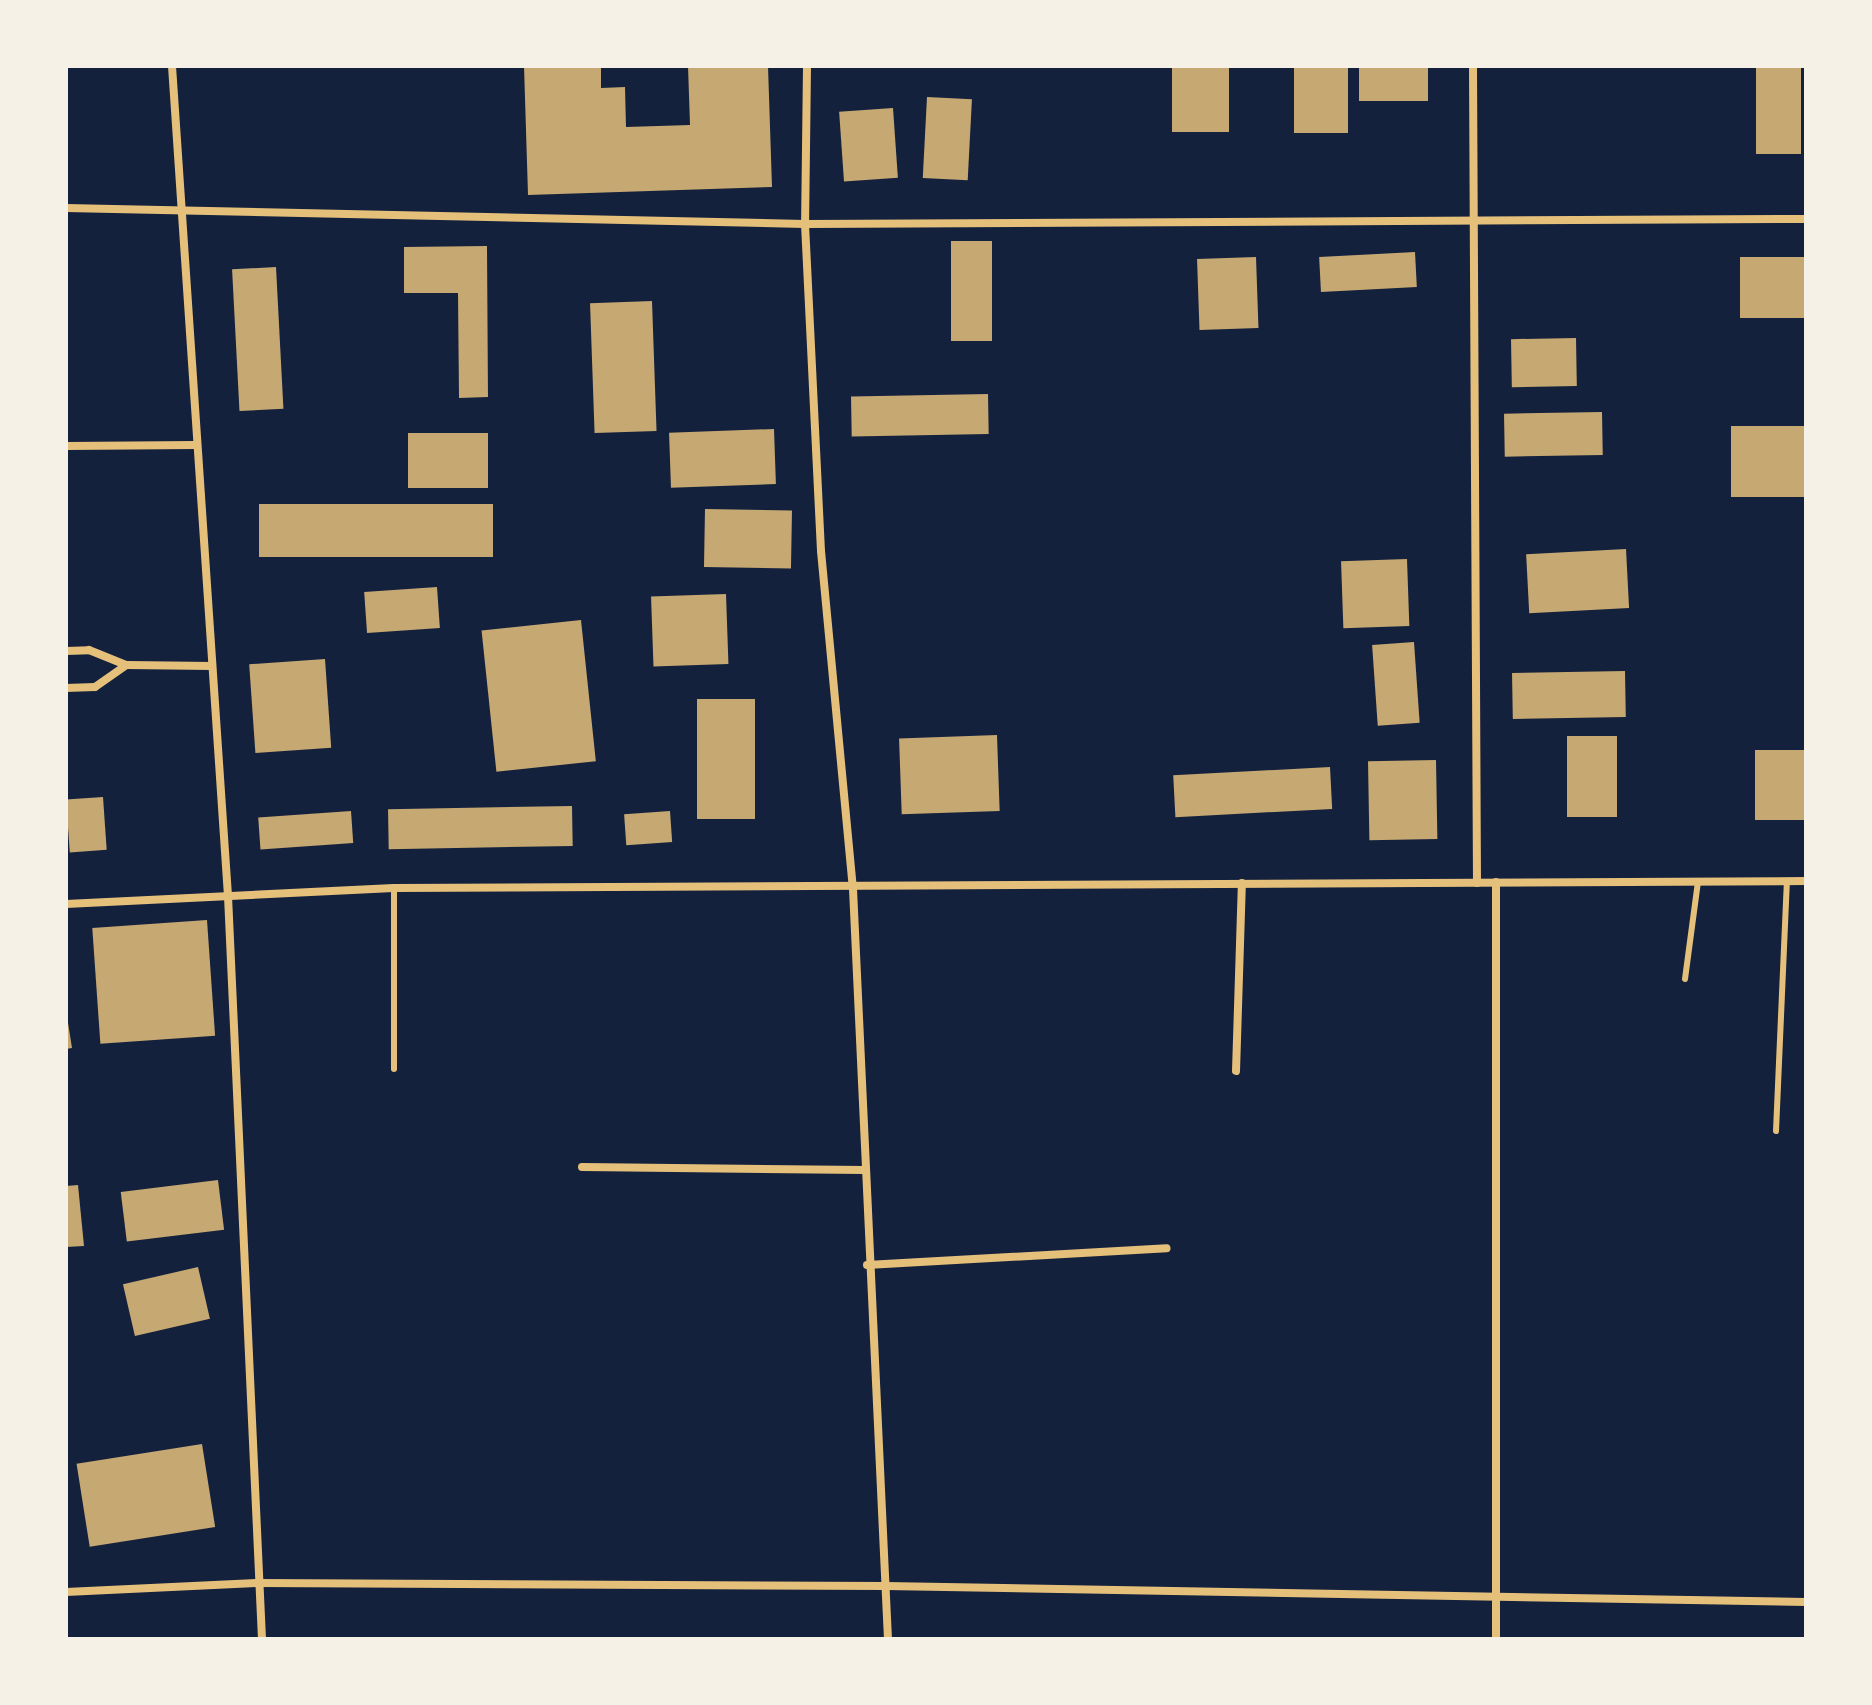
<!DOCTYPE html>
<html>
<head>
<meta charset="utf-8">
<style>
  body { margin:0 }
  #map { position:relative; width:1872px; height:1705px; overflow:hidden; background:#14213d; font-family:Spectral,serif }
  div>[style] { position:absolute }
  .building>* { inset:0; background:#c6a872; transform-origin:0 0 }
  .service>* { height:6px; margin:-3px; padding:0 3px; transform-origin:3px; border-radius:3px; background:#e5c07b }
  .minor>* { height:8px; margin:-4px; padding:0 4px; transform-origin:4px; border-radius:4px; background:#e5c07b }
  span { translate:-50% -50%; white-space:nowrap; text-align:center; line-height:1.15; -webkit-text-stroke:7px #f6f1e7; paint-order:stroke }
  .frame { position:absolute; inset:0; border:68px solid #f6f1e7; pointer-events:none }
</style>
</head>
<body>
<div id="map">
  <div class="building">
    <div style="clip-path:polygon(524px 66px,601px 66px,601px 88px,625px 87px,626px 127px,690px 125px,688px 66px,768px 66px,772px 187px,528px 195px)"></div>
    <div style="left:1172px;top:66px;width:57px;height:66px"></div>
    <div style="left:1294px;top:66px;width:54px;height:67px"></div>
    <div style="left:1359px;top:66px;width:69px;height:35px"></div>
    <div style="left:1756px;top:66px;width:45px;height:88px"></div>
    <div style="left:927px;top:97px;width:45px;height:81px;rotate:3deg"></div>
    <div style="left:893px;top:108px;width:70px;height:54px;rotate:86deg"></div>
    <div style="left:951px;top:241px;width:41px;height:100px"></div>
    <div style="clip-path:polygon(487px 246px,488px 397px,459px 398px,458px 293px,404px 293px,404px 247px)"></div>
    <div style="left:1415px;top:252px;width:35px;height:96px;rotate:87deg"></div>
    <div style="left:1256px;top:257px;width:71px;height:59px;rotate:88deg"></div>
    <div style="left:1740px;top:257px;width:66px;height:61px"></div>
    <div style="left:276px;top:267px;width:142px;height:44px;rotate:87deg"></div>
    <div style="left:652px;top:301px;width:130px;height:62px;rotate:88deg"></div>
    <div style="left:1576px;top:338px;width:48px;height:65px;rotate:89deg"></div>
    <div style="left:988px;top:394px;width:40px;height:137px;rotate:89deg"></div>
    <div style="left:1602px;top:412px;width:43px;height:98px;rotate:89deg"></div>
    <div style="left:1806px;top:426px;width:71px;height:75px;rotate:90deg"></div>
    <div style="left:774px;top:429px;width:55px;height:105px;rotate:88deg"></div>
    <div style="left:488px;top:433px;width:55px;height:80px;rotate:90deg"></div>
    <div style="left:493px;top:504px;width:53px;height:234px;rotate:90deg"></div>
    <div style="left:705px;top:509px;width:87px;height:58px;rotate:1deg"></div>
    <div style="left:1626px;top:549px;width:59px;height:100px;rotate:87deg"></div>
    <div style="left:1407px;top:559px;width:67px;height:66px;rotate:88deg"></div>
    <div style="left:437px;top:587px;width:41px;height:73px;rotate:86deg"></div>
    <div style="left:726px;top:594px;width:70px;height:75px;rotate:88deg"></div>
    <div style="left:581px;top:620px;width:142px;height:100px;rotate:84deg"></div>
    <div style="left:1414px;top:642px;width:81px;height:42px;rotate:86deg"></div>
    <div style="left:325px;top:659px;width:89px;height:76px;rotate:86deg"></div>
    <div style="left:1625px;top:671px;width:46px;height:113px;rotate:89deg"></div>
    <div style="left:755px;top:699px;width:120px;height:58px;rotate:90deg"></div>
    <div style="left:997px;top:735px;width:76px;height:98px;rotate:88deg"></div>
    <div style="left:1567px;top:736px;width:50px;height:81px"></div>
    <div style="left:1806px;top:750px;width:70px;height:51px;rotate:90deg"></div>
    <div style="left:1436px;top:760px;width:79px;height:68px;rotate:89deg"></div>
    <div style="left:1330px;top:767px;width:42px;height:157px;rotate:87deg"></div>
    <div style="left:103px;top:797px;width:53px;height:37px;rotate:86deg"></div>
    <div style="left:572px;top:806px;width:40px;height:184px;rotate:89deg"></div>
    <div style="left:351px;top:811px;width:32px;height:93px;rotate:86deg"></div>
    <div style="left:670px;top:811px;width:31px;height:46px;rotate:86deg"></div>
    <div style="left:207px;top:920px;width:116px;height:115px;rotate:86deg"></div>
    <div style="clip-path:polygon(66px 1010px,72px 1048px,66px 1049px)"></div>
    <div style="left:218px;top:1180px;width:50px;height:98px;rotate:83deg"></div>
    <div style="clip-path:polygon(78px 1185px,84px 1246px,66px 1247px,66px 1186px)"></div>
    <div style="left:198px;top:1267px;width:53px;height:77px;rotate:77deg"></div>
    <div style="left:202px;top:1444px;width:84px;height:127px;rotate:81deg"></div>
  </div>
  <div class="service">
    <div style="left:394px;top:888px;width:181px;rotate:90deg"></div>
    <div style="left:1685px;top:979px;width:98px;rotate:-82.4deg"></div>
    <div style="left:1776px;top:1131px;width:249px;rotate:-87.5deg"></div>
  </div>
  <div class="minor">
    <div style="left:172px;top:66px;width:832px;rotate:86.14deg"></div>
    <div style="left:228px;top:896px;width:744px;rotate:87.38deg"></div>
    <div style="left:807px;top:66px;width:158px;rotate:90.7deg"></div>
    <div style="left:805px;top:224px;width:327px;rotate:87.2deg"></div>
    <div style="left:821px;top:551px;width:340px;rotate:84.6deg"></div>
    <div style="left:853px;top:889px;width:751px;rotate:87.33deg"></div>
    <div style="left:1473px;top:66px;width:817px;rotate:89.72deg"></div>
    <div style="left:66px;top:208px;width:739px;rotate:1.24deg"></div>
    <div style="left:805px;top:224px;width:1001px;rotate:-0.29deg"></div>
    <div style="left:66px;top:446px;width:130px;rotate:-0.4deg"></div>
    <div style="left:66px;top:651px;width:23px;rotate:-2deg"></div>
    <div style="left:89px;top:650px;width:40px;rotate:22deg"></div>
    <div style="left:126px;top:665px;width:86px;rotate:0.7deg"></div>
    <div style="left:66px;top:688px;width:29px;rotate:-2deg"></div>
    <div style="left:95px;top:687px;width:38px;rotate:-35deg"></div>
    <div style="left:1496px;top:882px;width:757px;rotate:90deg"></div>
    <div style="left:66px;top:904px;width:328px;rotate:-2.8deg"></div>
    <div style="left:394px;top:888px;width:1412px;rotate:-0.28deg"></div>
    <div style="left:1236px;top:1071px;width:188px;rotate:-88.2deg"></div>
    <div style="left:582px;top:1167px;width:282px;rotate:0.6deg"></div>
    <div style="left:867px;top:1265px;width:300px;rotate:-3.2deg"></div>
    <div style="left:66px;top:1592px;width:191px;rotate:-2.7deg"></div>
    <div style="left:257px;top:1583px;width:629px;rotate:0.27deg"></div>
    <div style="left:886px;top:1586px;width:920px;rotate:1deg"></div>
  </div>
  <div class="frame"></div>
</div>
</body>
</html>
